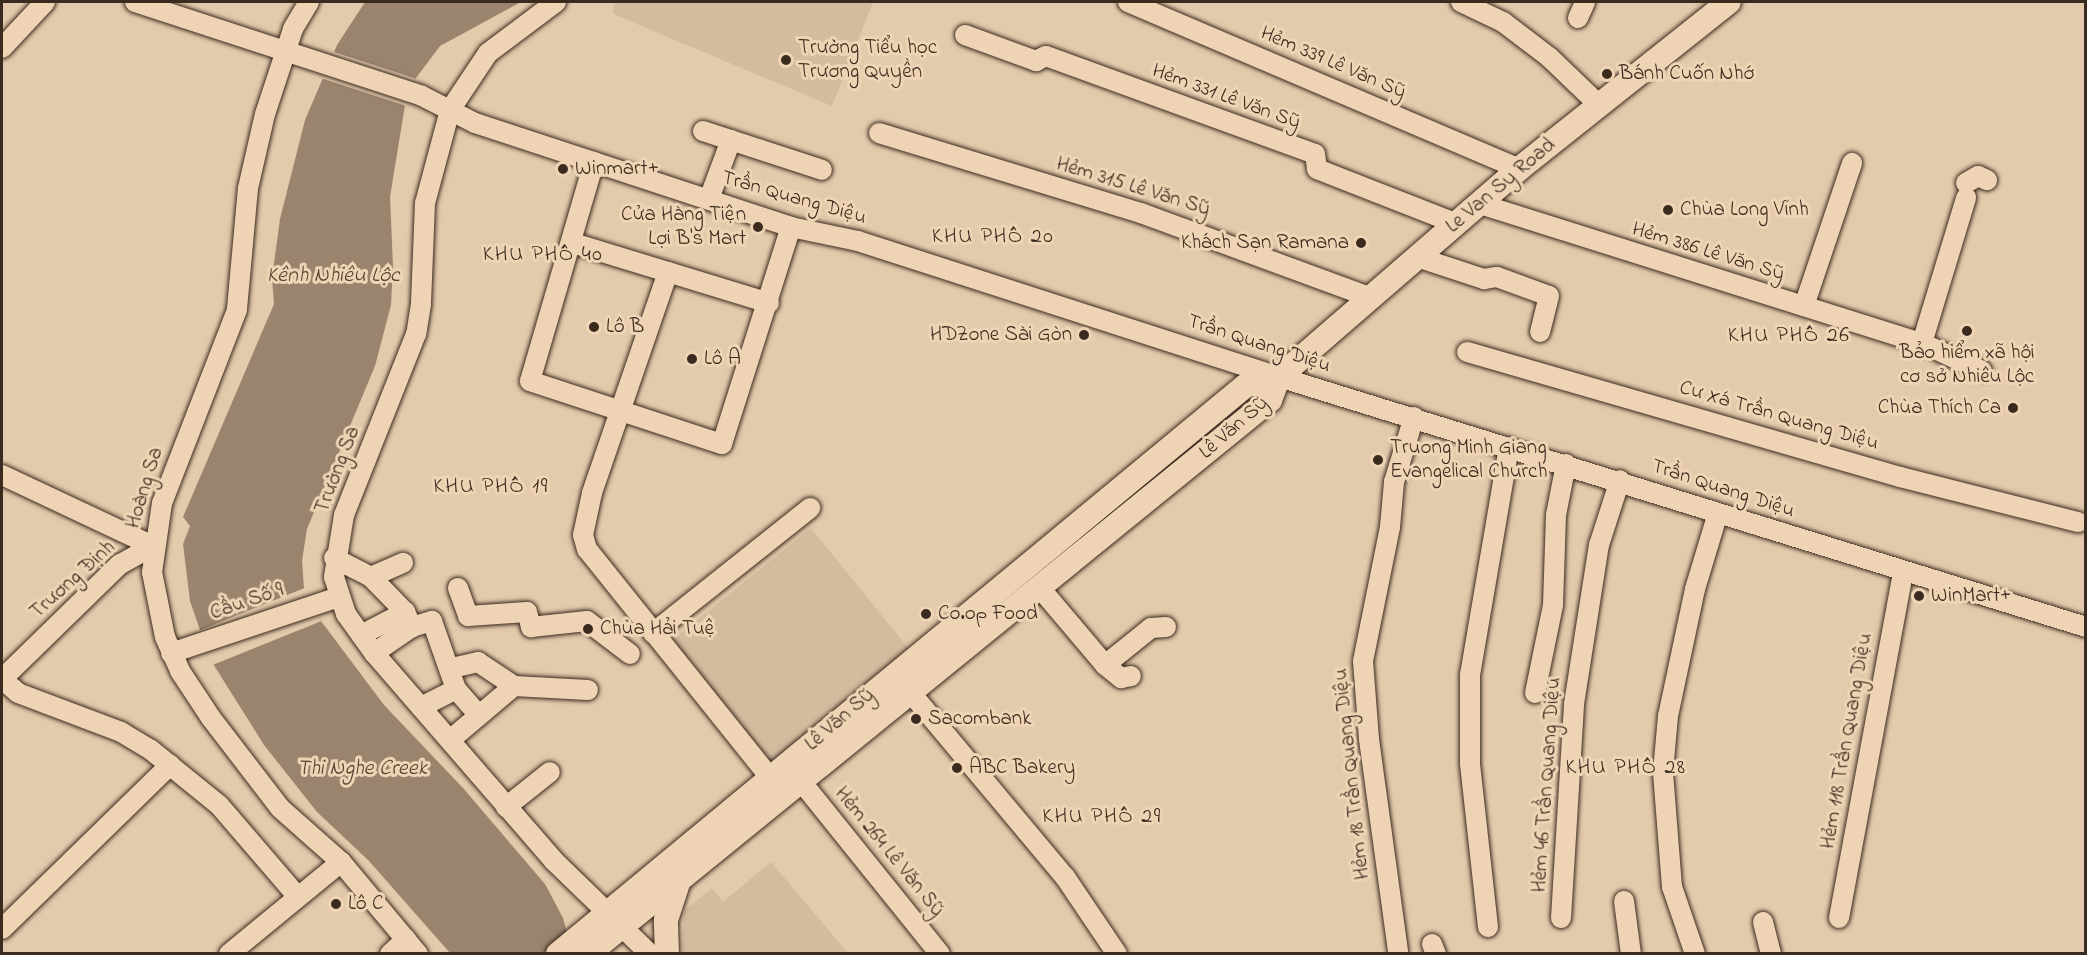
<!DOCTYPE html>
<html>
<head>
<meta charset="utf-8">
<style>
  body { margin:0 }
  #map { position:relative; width:2087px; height:955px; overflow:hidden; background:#e3caac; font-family:"Indie Flower",sans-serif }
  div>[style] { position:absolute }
  .built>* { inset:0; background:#d3bb9f; transform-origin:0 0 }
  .water>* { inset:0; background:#9a846e }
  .pier>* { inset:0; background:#e3caac; transform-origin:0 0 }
  .roads { filter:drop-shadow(0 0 2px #3b2a1e) drop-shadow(0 0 2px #3b2a1e) }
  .minor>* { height:20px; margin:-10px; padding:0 10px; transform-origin:10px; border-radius:10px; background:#eed4b5 }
  .major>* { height:24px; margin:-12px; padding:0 12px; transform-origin:12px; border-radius:12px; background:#eed4b5 }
  .dots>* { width:16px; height:16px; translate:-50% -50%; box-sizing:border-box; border:3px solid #eed4b5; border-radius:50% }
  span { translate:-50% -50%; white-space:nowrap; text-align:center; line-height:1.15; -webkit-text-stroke:6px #eed4b5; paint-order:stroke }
  .poi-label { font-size:21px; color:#3b2a1e }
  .left { translate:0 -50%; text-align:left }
  .right { translate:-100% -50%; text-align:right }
  .street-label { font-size:21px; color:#3b2a1e }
  .neighbourhood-label { font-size:22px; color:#3b2a1e; letter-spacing:1.5px }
  .water-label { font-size:22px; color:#534032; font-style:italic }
  .frame { position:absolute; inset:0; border:3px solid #3b2a1e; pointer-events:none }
</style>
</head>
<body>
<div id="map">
  <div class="built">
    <div style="clip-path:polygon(614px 2px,873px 2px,832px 106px,613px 14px)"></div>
    <div style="left:811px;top:528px;width:161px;height:184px;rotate:51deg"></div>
    <div style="clip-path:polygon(771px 862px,848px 953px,682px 953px,684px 911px,712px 888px,723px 902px)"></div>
  </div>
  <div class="water">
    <div style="clip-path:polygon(365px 2px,521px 2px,440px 46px,416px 78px,405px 105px,390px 197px,393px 266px,391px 305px,375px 366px,307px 529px,302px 561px,304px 588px,321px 621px,384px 705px,463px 788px,545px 884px,563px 918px,573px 953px,450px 953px,369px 861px,317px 812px,264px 745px,210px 659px,190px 601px,183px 544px,190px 526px,183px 517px,274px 304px,272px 278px,280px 219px,305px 120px,337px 45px)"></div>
  </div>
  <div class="pier">
    <div style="left:331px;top:51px;width:92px;height:29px;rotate:18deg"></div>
    <div style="left:307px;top:587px;width:37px;height:120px;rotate:68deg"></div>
  </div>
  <div class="roads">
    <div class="minor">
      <div style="left:135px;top:2px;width:302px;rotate:18.1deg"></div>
      <div style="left:422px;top:96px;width:59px;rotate:27deg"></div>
      <div style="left:475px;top:123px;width:333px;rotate:18.2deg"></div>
      <div style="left:791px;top:227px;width:68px;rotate:11.8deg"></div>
      <div style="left:858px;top:241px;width:442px;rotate:17.9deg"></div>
      <div style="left:1279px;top:377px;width:845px;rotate:17.21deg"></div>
      <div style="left:309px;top:2px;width:31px;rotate:121deg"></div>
      <div style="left:293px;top:29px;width:89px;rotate:108.2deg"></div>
      <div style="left:265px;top:114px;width:76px;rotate:102.9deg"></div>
      <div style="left:248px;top:188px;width:122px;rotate:95.2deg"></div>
      <div style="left:237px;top:310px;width:207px;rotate:111.2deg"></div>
      <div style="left:162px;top:503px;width:70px;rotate:98.2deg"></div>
      <div style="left:152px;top:572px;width:66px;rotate:78.7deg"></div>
      <div style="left:165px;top:637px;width:37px;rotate:66deg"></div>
      <div style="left:180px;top:671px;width:56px;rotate:56.6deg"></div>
      <div style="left:211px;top:718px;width:113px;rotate:52.5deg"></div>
      <div style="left:280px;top:808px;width:81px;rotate:41.5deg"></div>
      <div style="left:341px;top:862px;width:120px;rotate:50.1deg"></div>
      <div style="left:556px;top:2px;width:85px;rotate:143.1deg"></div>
      <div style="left:488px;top:53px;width:69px;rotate:123.7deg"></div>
      <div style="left:450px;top:110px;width:96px;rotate:105deg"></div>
      <div style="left:425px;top:203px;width:101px;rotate:92.3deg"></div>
      <div style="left:421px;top:304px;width:30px;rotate:99deg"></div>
      <div style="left:416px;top:334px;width:195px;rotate:111.7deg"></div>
      <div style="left:344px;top:515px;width:63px;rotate:99.2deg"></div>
      <div style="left:334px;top:577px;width:39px;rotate:72deg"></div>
      <div style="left:346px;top:614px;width:48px;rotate:54.3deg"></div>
      <div style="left:374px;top:653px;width:274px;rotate:49.1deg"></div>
      <div style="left:553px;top:860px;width:135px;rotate:44.1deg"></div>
      <div style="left:1128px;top:2px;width:425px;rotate:23.1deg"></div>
      <div style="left:1461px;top:2px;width:47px;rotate:25.5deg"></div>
      <div style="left:1503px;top:22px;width:58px;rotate:37.3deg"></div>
      <div style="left:1549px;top:57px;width:69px;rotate:43.8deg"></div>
      <div style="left:1578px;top:18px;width:17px;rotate:-66deg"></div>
      <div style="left:965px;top:35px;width:76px;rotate:20.1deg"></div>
      <div style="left:1036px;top:61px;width:11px;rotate:-27deg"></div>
      <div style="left:1046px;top:56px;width:286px;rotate:20deg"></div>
      <div style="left:1315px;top:154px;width:15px;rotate:82deg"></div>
      <div style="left:1317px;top:169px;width:150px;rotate:21.4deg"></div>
      <div style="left:2px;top:48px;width:63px;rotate:-46.9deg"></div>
      <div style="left:703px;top:131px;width:125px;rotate:18.1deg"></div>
      <div style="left:879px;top:133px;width:274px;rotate:17deg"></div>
      <div style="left:1141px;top:213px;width:243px;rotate:20.2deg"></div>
      <div style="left:594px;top:162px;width:228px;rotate:106.3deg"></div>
      <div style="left:530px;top:381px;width:202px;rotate:18.2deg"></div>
      <div style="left:722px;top:444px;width:228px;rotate:-72.4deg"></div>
      <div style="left:1966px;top:183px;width:14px;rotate:-30deg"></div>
      <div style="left:1978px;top:176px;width:10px;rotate:24deg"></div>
      <div style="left:709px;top:199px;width:63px;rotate:-69.6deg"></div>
      <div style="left:1480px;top:204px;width:463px;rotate:17.5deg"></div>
      <div style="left:1922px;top:343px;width:66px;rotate:25deg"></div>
      <div style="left:573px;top:243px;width:205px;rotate:17deg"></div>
      <div style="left:1417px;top:257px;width:71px;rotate:18.2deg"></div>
      <div style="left:1484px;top:279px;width:13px;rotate:-9deg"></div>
      <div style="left:1497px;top:277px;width:55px;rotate:20.1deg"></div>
      <div style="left:1549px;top:296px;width:37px;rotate:104deg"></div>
      <div style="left:668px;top:272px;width:234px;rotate:109deg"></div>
      <div style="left:592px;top:493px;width:43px;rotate:102.1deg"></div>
      <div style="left:583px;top:535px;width:15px;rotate:74deg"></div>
      <div style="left:587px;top:549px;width:307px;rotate:51.3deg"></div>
      <div style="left:1804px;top:306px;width:151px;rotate:-71.4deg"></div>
      <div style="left:1922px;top:343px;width:152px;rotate:-73.1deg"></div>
      <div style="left:1467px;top:352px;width:451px;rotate:16.1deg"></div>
      <div style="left:1900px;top:477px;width:184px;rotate:14.2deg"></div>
      <div style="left:2px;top:475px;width:167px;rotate:25.2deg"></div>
      <div style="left:153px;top:546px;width:38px;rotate:151deg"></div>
      <div style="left:120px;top:564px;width:165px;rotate:135.7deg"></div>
      <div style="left:2px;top:679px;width:21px;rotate:41deg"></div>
      <div style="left:18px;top:693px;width:110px;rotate:20.7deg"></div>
      <div style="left:121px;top:732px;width:35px;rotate:31deg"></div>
      <div style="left:151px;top:750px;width:87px;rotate:39deg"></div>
      <div style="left:219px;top:805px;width:120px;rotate:49.4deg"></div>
      <div style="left:334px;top:558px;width:42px;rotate:27.2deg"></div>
      <div style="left:371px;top:577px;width:49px;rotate:45.8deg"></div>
      <div style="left:405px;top:612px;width:17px;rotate:65deg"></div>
      <div style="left:371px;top:577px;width:35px;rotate:-24deg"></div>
      <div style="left:458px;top:588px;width:30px;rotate:70deg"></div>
      <div style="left:468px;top:616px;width:59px;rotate:-3.9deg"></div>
      <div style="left:527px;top:612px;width:16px;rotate:75deg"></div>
      <div style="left:531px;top:627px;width:56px;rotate:-6.1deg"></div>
      <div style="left:587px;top:621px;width:54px;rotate:37.5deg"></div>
      <div style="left:1040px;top:588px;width:101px;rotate:49.8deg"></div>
      <div style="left:1105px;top:665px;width:59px;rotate:-38.8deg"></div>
      <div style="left:1151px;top:628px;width:15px;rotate:-4deg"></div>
      <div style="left:653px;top:633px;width:201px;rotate:-38.5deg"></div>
      <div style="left:361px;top:635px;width:50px;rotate:-27.6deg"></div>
      <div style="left:171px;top:653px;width:176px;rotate:-18.5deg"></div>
      <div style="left:374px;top:653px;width:46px;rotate:-34.4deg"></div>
      <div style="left:412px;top:627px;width:21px;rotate:-17deg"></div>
      <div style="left:432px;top:621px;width:72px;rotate:70.6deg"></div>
      <div style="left:456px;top:689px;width:35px;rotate:49deg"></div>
      <div style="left:1105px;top:665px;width:21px;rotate:39deg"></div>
      <div style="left:1121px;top:678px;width:10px;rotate:-11deg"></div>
      <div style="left:452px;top:668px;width:27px;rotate:-13deg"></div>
      <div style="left:478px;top:662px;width:43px;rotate:33.7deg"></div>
      <div style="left:901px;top:681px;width:256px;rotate:50.1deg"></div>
      <div style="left:1065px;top:877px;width:93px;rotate:56deg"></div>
      <div style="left:1535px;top:693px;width:90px;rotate:-78.4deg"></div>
      <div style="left:1553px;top:605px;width:90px;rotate:-88.1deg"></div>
      <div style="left:1556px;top:515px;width:52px;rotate:-78.9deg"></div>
      <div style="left:421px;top:707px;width:39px;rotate:-27deg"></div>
      <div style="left:450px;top:740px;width:84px;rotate:-40.2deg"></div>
      <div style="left:514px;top:686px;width:74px;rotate:3.1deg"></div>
      <div style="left:800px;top:780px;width:223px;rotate:51.2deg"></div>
      <div style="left:506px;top:807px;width:56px;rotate:-38.5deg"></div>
      <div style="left:1624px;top:901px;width:53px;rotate:82.5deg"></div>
      <div style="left:1561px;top:918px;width:214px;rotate:-86.5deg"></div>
      <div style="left:1574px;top:704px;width:161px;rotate:-81.1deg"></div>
      <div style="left:1599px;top:545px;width:68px;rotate:-72.1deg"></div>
      <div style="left:1839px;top:918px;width:352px;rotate:-79.5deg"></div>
      <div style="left:1763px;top:922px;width:33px;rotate:76deg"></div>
      <div style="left:1488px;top:927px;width:165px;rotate:-96.3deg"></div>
      <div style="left:1470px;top:763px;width:88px;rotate:-90deg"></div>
      <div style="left:1470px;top:675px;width:231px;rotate:-80.3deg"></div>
      <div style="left:2px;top:929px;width:235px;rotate:-44.3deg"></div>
      <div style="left:1432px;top:944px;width:11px;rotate:68deg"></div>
      <div style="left:1398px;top:951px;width:214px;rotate:-97.8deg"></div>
      <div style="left:1369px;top:739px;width:78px;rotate:-94.4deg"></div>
      <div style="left:1363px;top:661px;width:137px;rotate:-78.6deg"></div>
      <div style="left:1390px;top:527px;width:45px;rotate:-84.9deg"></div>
      <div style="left:1394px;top:482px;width:68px;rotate:-72.9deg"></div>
      <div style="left:229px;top:954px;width:145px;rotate:-39.4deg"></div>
      <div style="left:390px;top:954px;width:22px;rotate:-43deg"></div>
      <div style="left:1695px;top:954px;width:71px;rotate:-108.9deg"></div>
      <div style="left:1672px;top:887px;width:115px;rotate:-94.5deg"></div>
      <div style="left:1663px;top:772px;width:56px;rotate:-84.9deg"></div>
      <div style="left:1668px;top:716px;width:130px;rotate:-78deg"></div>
      <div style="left:1695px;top:589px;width:79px;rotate:-73.2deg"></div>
    </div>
    <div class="major">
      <div style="left:558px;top:954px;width:891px;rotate:-39.58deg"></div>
      <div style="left:1245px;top:386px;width:35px;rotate:-15deg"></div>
      <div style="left:1279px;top:377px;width:318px;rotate:-40.9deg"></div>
      <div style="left:1519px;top:169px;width:268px;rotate:-38.5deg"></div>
      <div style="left:588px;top:954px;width:879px;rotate:-39.09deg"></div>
      <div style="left:1270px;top:400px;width:25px;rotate:-69deg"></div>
      <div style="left:667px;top:954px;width:34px;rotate:-92deg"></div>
      <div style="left:666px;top:920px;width:42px;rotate:-72deg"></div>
    </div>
  </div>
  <div class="dots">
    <div style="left:786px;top:60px;background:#3b2a1e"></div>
    <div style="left:1607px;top:74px;background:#3b2a1e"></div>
    <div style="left:563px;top:169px;background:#3b2a1e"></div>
    <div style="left:1668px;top:210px;background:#3b2a1e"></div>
    <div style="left:758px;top:227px;background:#3b2a1e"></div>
    <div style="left:1361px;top:243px;background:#3b2a1e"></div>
    <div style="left:594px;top:327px;background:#3b2a1e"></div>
    <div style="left:1967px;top:331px;background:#3b2a1e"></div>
    <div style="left:1084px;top:335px;background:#3b2a1e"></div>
    <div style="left:692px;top:359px;background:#3b2a1e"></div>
    <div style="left:2013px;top:408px;background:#3b2a1e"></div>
    <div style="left:1378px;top:460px;background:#3b2a1e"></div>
    <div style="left:1919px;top:596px;background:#3b2a1e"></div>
    <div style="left:926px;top:614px;background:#3b2a1e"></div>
    <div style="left:588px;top:629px;background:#3b2a1e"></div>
    <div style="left:916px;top:719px;background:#3b2a1e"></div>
    <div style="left:957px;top:768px;background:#3b2a1e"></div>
    <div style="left:336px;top:904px;background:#3b2a1e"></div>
  </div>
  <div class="poi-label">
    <span class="left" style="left:798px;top:60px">Trường Tiểu học<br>Trương Quyền</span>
    <span class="left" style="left:1619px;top:74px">Bánh Cuốn Nhớ</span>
    <span class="left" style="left:575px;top:169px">Winmart+</span>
    <span class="left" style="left:1680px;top:210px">Chùa Long Vĩnh</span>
    <span class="right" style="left:746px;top:227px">Cửa Hàng Tiện<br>Lợi B's Mart</span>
    <span class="right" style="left:1349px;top:243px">Khách Sạn Ramana</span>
    <span class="left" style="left:606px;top:327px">Lô B</span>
    <span class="right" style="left:1072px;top:335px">HDZone Sài Gòn</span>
    <span style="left:1967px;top:365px">Bảo hiểm xã hội<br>cơ sở Nhiêu Lộc</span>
    <span class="left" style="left:704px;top:359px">Lô A</span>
    <span class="right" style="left:2001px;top:408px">Chùa Thích Ca</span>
    <span class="left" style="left:1390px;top:460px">Truong Minh Giang<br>Evangelical Church</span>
    <span class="left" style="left:1931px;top:596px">WinMart+</span>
    <span class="left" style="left:938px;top:614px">Co.op Food</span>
    <span class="left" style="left:600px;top:629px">Chùa Hải Tuệ</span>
    <span class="left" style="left:928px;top:719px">Sacombank</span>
    <span class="left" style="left:969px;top:768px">ABC Bakery</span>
    <span class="left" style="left:348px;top:904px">Lô C</span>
  </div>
  <div class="street-label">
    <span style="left:1333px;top:63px;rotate:23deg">Hẻm 339 Lê Văn Sỹ</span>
    <span style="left:1226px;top:97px;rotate:20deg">Hẻm 331 Lê Văn Sỹ</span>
    <span style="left:1501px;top:186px;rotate:-40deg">Le Van Sy Road</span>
    <span style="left:1133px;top:187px;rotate:17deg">Hẻm 315 Lê Văn Sỹ</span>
    <span style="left:794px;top:198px;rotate:16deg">Trần Quang Diệu</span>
    <span style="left:1708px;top:252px;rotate:17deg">Hẻm 386 Lê Văn Sỹ</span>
    <span style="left:1259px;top:344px;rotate:18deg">Trần Quang Diệu</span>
    <span style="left:1779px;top:416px;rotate:16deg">Cư Xá Trần Quang Diệu</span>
    <span style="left:1234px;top:428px;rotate:-41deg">Lê Văn Sỹ</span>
    <span style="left:338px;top:470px;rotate:-69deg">Trường Sa</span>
    <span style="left:145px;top:488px;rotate:-73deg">Hoàng Sa</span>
    <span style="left:1723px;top:489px;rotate:18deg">Trần Quang Diệu</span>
    <span style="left:73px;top:580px;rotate:-42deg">Trương Định</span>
    <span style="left:247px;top:602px;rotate:-19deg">Cầu Số 9</span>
    <span style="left:840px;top:720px;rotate:-41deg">Lê Văn Sỹ</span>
    <span style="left:1847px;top:741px;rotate:-80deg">Hẻm 118 Trần Quang Diệu</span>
    <span style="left:1352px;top:774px;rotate:-96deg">Hẻm 18 Trần Quang Diệu</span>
    <span style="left:1547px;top:785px;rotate:-86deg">Hẻm 46 Trần Quang Diệu</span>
    <span style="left:889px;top:852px;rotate:51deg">Hẻm 264 Lê Văn Sỹ</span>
  </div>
  <div class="neighbourhood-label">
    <span style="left:993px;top:238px">KHU PHỐ 20</span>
    <span style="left:543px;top:256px">KHU PHỐ 40</span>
    <span style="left:1789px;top:337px">KHU PHỐ 26</span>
    <span style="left:491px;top:488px">KHU PHỐ 19</span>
    <span style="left:1626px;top:769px">KHU PHỐ 28</span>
    <span style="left:1102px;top:818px">KHU PHỐ 29</span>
  </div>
  <div class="water-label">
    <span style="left:333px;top:277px">Kênh Nhiêu Lộc</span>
    <span style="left:362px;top:770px">Thi Nghe Creek</span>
  </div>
  <div class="frame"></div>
</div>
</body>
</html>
